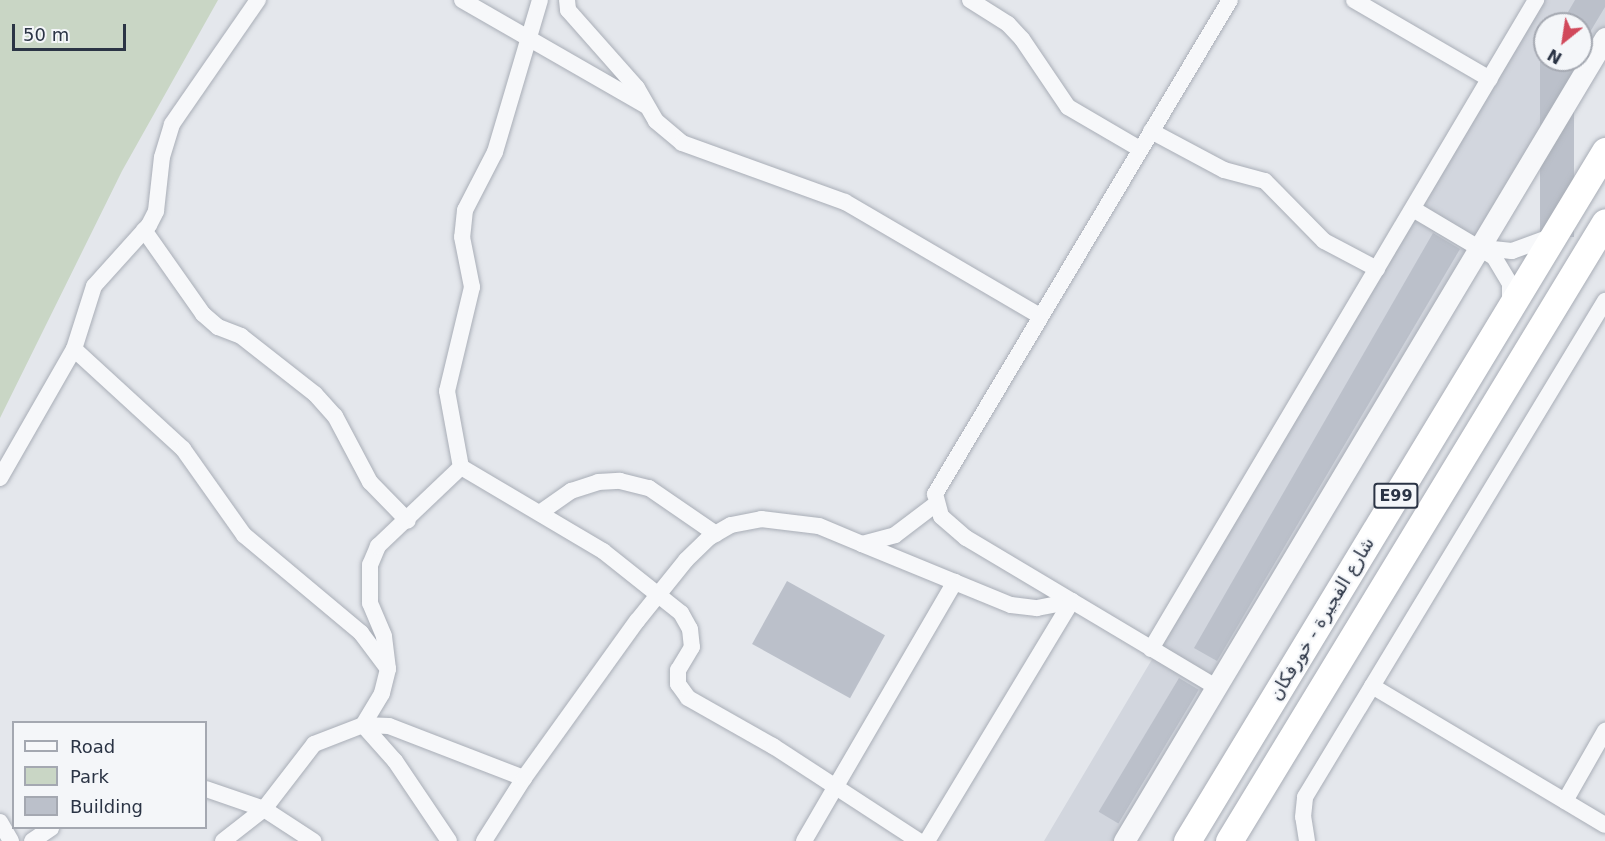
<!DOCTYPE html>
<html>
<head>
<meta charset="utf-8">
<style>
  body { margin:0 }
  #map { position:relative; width:1605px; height:841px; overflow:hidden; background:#e4e7ec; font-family:"DejaVu Sans","Noto Naskh Arabic",sans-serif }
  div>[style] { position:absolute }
  .built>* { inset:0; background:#d2d6de }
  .green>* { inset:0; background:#c9d6c5 }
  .building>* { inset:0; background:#bbc0ca; transform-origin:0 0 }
  .roads { filter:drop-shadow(0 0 2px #a9aeb7) drop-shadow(0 0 2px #a9aeb7) }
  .minor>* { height:16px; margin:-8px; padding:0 8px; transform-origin:8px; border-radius:8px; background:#f7f8fa }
  .tertiary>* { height:21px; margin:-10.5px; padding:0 10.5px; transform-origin:10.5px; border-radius:10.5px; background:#f7f8fa }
  .trunk>* { height:27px; margin:-13.5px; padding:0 13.5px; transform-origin:13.5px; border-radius:13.5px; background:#fff }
  span { translate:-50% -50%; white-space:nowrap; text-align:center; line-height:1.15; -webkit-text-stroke:4.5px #f4f6f9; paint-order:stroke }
  .shield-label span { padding:2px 4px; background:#f4f6f9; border:2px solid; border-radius:4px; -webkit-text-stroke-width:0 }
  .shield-label { font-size:16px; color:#2b3445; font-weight:700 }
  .street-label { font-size:18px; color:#2b3445 }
  .legend { position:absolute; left:12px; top:721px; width:195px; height:108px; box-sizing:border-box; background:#f4f6f9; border:2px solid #a4a8b1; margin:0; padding:8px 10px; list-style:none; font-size:18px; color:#2b3445 }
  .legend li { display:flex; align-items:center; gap:12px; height:30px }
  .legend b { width:30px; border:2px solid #a4a8b1 }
  .north { position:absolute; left:1533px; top:12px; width:60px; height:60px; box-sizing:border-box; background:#f4f6f9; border:2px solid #a4a8b1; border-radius:50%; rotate:210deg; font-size:16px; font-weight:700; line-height:24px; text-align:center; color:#2b3445 }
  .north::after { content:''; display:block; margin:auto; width:21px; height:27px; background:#d1495b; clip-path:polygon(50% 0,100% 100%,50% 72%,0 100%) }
  .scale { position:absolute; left:12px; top:24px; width:114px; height:27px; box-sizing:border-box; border:3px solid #2b3445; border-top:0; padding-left:8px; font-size:18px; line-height:21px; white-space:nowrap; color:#2b3445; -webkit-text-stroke:4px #f4f6f9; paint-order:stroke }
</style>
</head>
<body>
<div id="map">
  <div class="built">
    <div style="clip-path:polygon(evenodd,1544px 0,1605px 0,1605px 31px,1119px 841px,1044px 841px,1544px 0,1545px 24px,1581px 24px,1581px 60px,1545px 60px,1545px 24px)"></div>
  </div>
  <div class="green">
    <div style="clip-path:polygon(0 0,218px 0,122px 171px,0 418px)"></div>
  </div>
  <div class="building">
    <div style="clip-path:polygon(1575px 0,1605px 0,1605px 7px,1581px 47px,1581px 24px,1561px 24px)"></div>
    <div style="left:1540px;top:60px;width:34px;height:177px"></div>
    <div style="clip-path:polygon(1433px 233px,1460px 249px,1217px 661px,1194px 648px)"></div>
    <div style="left:787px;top:581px;width:112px;height:72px;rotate:29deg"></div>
    <div style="left:1179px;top:678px;width:23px;height:156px;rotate:31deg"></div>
  </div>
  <div class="roads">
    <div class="minor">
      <div style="left:462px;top:0;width:212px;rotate:29.9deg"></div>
      <div style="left:540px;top:0;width:159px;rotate:106.5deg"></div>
      <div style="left:495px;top:152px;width:65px;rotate:117.3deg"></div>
      <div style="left:465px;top:210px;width:27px;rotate:96deg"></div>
      <div style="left:462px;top:237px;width:51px;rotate:78.7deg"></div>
      <div style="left:472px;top:287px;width:107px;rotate:103.5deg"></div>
      <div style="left:447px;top:391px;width:77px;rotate:79.6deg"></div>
      <div style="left:461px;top:467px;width:165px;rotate:30.6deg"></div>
      <div style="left:603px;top:551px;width:100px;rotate:38.5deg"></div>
      <div style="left:681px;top:613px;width:18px;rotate:61deg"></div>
      <div style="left:690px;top:629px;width:18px;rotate:84deg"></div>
      <div style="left:692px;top:647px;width:27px;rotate:121deg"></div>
      <div style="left:678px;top:670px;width:14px;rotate:90deg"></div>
      <div style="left:678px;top:684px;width:17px;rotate:54deg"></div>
      <div style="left:688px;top:698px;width:98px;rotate:29.5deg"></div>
      <div style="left:773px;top:746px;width:174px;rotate:33.1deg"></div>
      <div style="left:567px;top:0;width:10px;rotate:84deg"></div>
      <div style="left:568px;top:10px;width:104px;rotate:48.5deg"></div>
      <div style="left:637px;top:88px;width:38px;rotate:60deg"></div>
      <div style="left:656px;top:121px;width:34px;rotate:40deg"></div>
      <div style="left:682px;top:143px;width:173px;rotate:19.9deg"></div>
      <div style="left:845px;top:202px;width:226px;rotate:30.3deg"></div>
      <div style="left:970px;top:0;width:45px;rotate:32.3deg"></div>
      <div style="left:1008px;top:24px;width:21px;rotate:47deg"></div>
      <div style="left:1022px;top:39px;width:82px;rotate:55.9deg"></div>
      <div style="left:1068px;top:107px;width:83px;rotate:30.3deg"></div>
      <div style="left:1354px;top:0;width:157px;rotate:30.2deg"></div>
      <div style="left:1151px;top:131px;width:83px;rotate:28.1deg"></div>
      <div style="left:1224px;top:170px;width:42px;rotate:15deg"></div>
      <div style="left:1265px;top:181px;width:84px;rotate:45.5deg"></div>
      <div style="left:1324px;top:241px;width:60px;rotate:27.8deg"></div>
      <div style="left:1413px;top:209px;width:94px;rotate:30.7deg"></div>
      <div style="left:1494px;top:257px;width:31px;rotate:59deg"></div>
      <div style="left:1510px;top:284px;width:19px;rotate:90deg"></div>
      <div style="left:144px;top:230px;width:103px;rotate:54.9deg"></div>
      <div style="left:203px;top:314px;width:20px;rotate:41deg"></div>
      <div style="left:218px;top:327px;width:25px;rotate:21deg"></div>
      <div style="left:241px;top:336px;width:94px;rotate:38.1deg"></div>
      <div style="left:315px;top:394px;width:30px;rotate:48deg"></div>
      <div style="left:335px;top:416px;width:75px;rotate:62.1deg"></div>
      <div style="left:370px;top:482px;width:54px;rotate:45.7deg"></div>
      <div style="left:1483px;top:248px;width:29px;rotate:6deg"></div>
      <div style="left:1512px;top:251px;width:40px;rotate:-20.2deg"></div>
      <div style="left:74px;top:349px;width:148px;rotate:42.5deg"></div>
      <div style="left:183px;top:449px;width:105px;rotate:54.7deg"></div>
      <div style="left:244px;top:535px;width:153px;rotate:39.9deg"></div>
      <div style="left:361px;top:633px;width:45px;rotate:53.1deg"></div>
      <div style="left:0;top:478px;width:149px;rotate:-60.2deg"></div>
      <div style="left:74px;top:349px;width:66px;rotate:-72.4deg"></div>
      <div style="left:94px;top:286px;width:82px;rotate:-48deg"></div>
      <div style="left:149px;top:225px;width:16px;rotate:-63deg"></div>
      <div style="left:156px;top:211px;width:54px;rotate:-83.7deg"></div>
      <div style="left:162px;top:157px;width:34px;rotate:-73deg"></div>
      <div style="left:172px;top:124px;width:151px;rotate:-55.3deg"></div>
      <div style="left:541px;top:512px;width:37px;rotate:-35deg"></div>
      <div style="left:571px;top:491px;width:28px;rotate:-18deg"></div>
      <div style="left:598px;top:482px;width:22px;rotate:-3deg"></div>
      <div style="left:620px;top:481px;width:30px;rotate:14deg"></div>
      <div style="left:649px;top:488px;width:81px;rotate:34.5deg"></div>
      <div style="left:862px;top:544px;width:161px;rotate:22.3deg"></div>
      <div style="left:1011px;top:605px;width:26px;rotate:7deg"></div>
      <div style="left:1037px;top:608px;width:36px;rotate:-11deg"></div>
      <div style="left:1151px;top:649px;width:755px;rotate:-59.32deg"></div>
      <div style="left:1372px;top:686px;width:271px;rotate:30.8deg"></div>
      <div style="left:1216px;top:687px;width:291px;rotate:-149.2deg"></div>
      <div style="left:966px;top:538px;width:33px;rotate:-139deg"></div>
      <div style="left:941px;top:516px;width:23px;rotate:-105deg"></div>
      <div style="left:935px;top:494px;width:575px;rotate:-59.16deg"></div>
      <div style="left:206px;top:789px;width:61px;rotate:19deg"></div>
      <div style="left:264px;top:809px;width:59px;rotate:33.1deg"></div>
      <div style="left:1565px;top:801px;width:81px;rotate:-60.3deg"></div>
      <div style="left:0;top:822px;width:22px;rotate:60deg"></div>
      <div style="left:32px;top:841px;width:23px;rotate:-34deg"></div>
      <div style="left:223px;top:841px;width:52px;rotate:-38deg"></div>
      <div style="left:264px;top:809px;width:82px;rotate:-52.4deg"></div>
      <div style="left:314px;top:744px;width:53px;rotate:-21.2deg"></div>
      <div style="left:363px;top:725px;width:26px;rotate:2deg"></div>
      <div style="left:389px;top:726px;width:145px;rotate:21.1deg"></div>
      <div style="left:449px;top:841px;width:97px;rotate:-124deg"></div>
      <div style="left:395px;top:761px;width:48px;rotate:-131.6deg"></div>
      <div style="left:363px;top:725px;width:37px;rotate:-59deg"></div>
      <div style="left:382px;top:693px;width:25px;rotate:-76deg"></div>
      <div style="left:388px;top:669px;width:33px;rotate:-97deg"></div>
      <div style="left:384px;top:636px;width:36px;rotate:-113deg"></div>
      <div style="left:370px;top:603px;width:38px;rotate:-90deg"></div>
      <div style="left:370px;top:565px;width:21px;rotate:-67deg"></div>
      <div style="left:378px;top:546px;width:115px;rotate:-43.6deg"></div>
      <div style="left:484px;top:841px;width:75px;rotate:-57.6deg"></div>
      <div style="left:524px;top:778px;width:193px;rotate:-54.3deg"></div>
      <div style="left:637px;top:621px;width:78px;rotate:-51.2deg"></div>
      <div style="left:686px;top:560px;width:33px;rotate:-44deg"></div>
      <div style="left:710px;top:537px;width:24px;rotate:-30deg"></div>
      <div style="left:731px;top:525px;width:31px;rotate:-11deg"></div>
      <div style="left:761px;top:519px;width:58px;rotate:6.9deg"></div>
      <div style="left:819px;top:526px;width:47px;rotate:22.7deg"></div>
      <div style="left:862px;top:544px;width:34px;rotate:-15deg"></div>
      <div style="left:895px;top:535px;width:51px;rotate:-37.1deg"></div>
      <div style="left:804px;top:841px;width:300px;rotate:-59.8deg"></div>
      <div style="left:927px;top:841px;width:280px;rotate:-58.9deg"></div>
      <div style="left:1307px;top:841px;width:24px;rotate:-99deg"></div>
      <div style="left:1303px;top:817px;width:20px;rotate:-84deg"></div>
      <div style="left:1305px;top:797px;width:580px;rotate:-58.83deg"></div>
    </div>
    <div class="tertiary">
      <div style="left:1124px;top:841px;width:936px;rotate:-59.08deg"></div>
    </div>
    <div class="trunk">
      <div style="left:1187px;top:841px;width:807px;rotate:-58.79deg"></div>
      <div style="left:1229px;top:841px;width:724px;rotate:-58.72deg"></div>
    </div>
  </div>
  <div class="shield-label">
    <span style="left:1396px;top:496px">E99</span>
  </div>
  <div class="street-label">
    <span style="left:1322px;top:619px;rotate:-59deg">شارع الفجيرة - خورفكان</span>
  </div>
  <ul class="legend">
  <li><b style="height:8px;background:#f7f8fa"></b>Road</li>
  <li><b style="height:16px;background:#c9d6c5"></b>Park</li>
  <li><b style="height:16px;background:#bbc0ca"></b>Building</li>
  </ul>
  <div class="north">N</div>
  <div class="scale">50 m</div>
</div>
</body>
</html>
